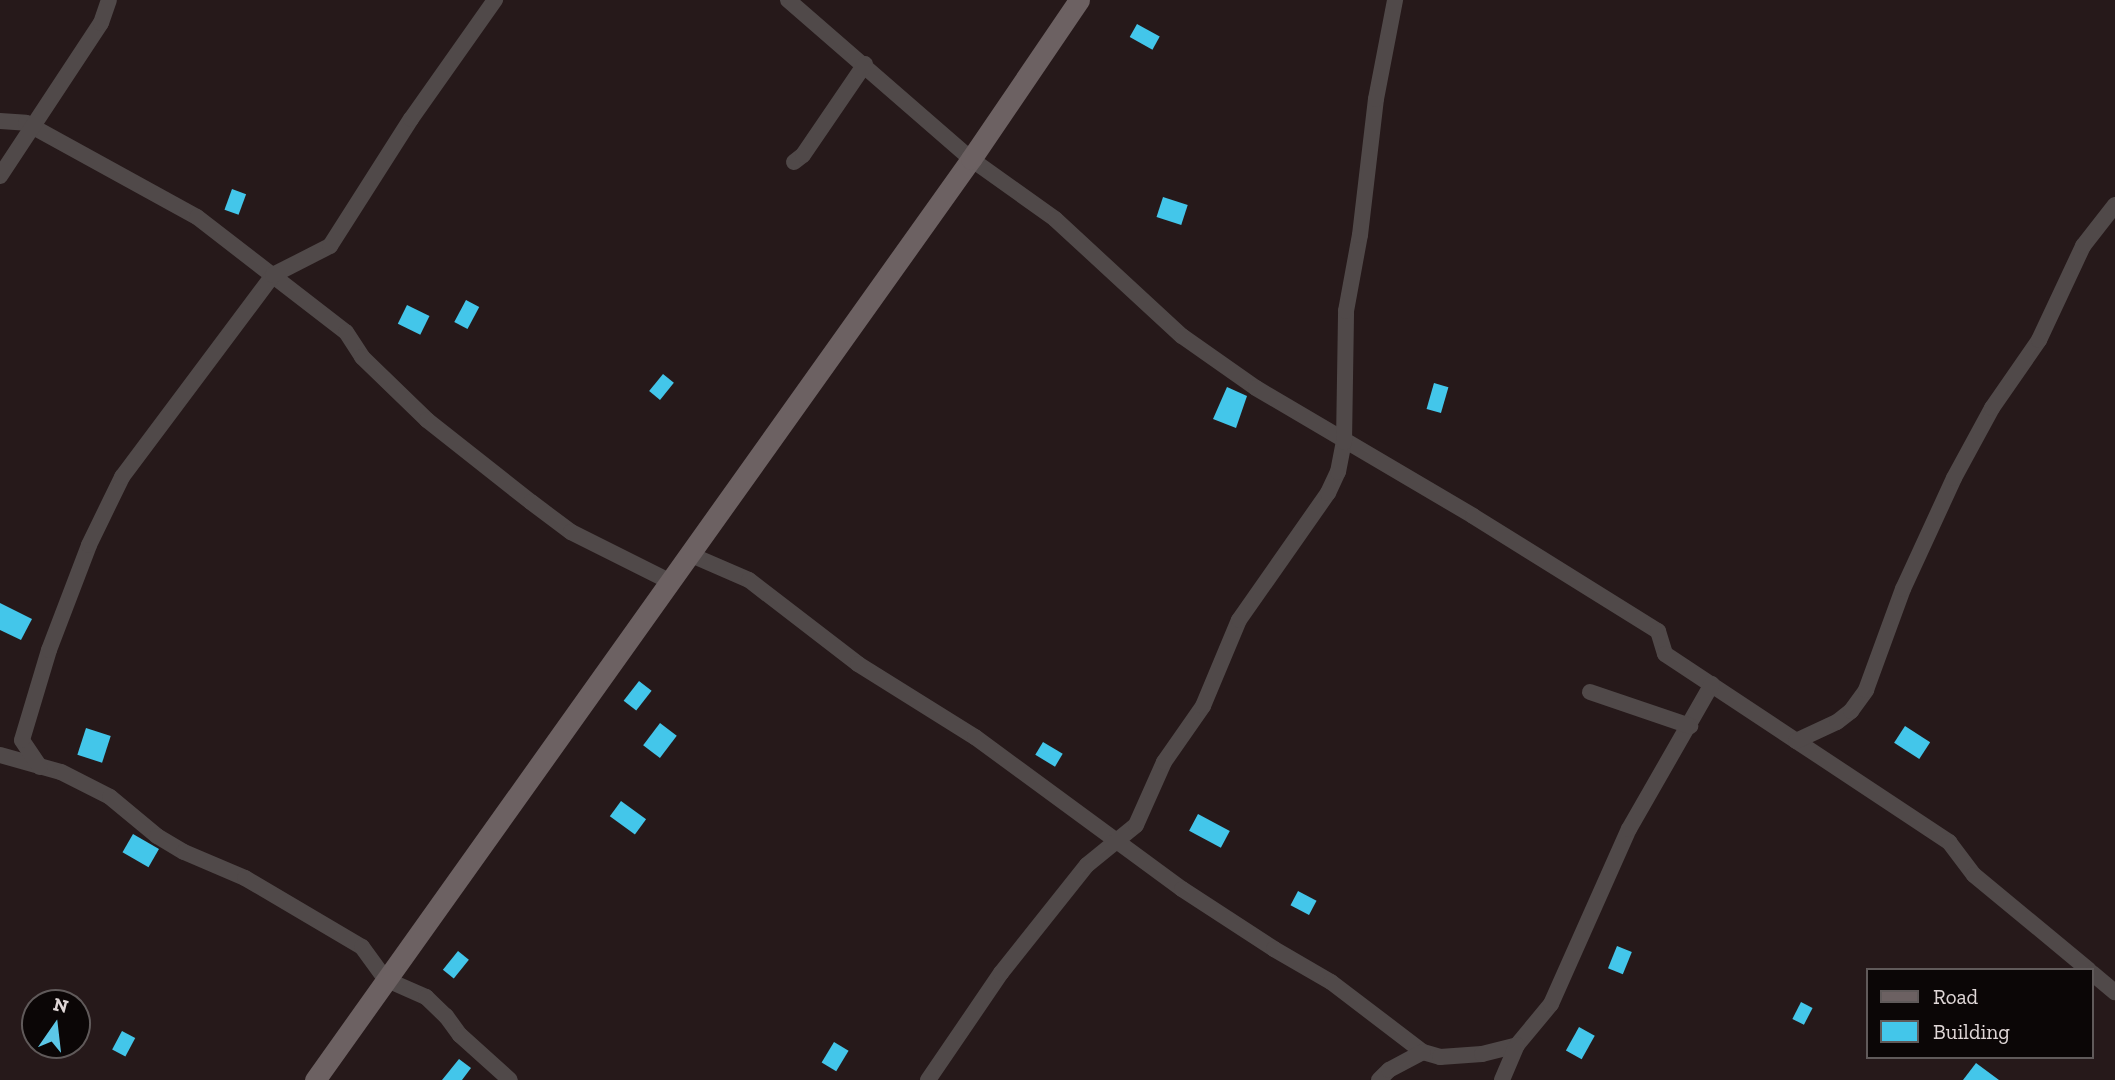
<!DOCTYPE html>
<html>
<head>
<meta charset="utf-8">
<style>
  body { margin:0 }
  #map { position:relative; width:2115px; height:1080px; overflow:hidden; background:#26191a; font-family:"Zilla Slab",serif }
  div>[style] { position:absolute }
  .building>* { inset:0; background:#43c6ea; transform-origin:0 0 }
  .minor>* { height:16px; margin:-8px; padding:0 8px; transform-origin:8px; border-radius:8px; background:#504949 }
  .secondary>* { height:21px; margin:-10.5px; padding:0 10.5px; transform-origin:10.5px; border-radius:10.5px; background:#6c6162 }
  span { translate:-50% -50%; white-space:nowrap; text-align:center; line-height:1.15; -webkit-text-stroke:7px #0b0606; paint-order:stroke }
  .legend { position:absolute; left:1866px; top:968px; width:228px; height:91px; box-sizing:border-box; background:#0b0606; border:2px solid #605a5a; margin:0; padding:9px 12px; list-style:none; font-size:21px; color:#e0d7d7 }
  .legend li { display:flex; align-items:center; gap:14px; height:35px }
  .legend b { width:35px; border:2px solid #605a5a }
  .north { position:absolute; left:21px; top:989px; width:70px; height:70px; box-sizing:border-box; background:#0b0606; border:2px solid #605a5a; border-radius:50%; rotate:14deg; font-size:19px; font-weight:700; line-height:28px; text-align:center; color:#e0d7d7 }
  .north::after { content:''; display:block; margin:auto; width:24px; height:32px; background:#5cc7e7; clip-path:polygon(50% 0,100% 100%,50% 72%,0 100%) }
</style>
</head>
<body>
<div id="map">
  <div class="building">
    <div style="left:1137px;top:24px;width:26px;height:15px;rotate:29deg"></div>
    <div style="left:232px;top:189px;width:15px;height:22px;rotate:20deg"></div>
    <div style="left:1163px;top:197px;width:26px;height:21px;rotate:18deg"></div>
    <div style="left:466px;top:300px;width:15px;height:25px;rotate:28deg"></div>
    <div style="left:407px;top:305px;width:25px;height:21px;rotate:26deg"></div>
    <div style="left:663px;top:374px;width:14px;height:22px;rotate:39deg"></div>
    <div style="left:1434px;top:383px;width:15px;height:27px;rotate:16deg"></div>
    <div style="clip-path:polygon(1227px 387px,1247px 396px,1236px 428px,1213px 419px)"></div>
    <div style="clip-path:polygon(0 603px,32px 619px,21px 640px,0 630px)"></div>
    <div style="left:639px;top:681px;width:16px;height:25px;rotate:38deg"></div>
    <div style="left:660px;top:723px;width:21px;height:28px;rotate:37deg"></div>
    <div style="left:1905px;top:726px;width:30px;height:20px;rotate:33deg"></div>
    <div style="left:86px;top:728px;width:26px;height:28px;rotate:18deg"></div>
    <div style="left:1043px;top:742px;width:23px;height:15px;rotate:31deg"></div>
    <div style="left:621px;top:801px;width:31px;height:19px;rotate:36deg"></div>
    <div style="left:1198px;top:814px;width:36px;height:19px;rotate:28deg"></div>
    <div style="left:133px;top:834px;width:30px;height:21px;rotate:30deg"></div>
    <div style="left:1298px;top:891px;width:21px;height:16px;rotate:28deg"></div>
    <div style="left:1617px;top:946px;width:16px;height:24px;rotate:22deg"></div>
    <div style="left:458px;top:951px;width:14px;height:24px;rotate:39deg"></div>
    <div style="left:1801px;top:1002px;width:13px;height:19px;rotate:27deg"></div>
    <div style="left:1579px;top:1027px;width:18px;height:27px;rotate:29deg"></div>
    <div style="left:122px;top:1031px;width:15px;height:21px;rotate:28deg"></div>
    <div style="left:834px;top:1042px;width:17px;height:24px;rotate:31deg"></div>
    <div style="clip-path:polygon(459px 1059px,471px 1068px,462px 1080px,442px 1080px)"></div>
    <div style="clip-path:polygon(1976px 1063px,1999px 1080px,1963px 1080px)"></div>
  </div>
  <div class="minor">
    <div style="left:788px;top:0;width:242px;rotate:41deg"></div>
    <div style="left:971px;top:159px;width:103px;rotate:35.5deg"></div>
    <div style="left:1055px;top:219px;width:173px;rotate:42.7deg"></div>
    <div style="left:1182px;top:336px;width:90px;rotate:35.1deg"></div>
    <div style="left:1256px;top:388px;width:252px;rotate:30.5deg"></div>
    <div style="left:1473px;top:516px;width:218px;rotate:31.9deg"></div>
    <div style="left:1658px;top:631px;width:24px;rotate:73deg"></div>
    <div style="left:1665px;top:654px;width:341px;rotate:33.5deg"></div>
    <div style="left:1949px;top:842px;width:41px;rotate:52.9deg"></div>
    <div style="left:1974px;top:875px;width:149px;rotate:39.6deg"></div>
    <div style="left:0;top:121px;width:26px;rotate:4deg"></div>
    <div style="left:26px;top:123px;width:195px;rotate:28.8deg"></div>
    <div style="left:197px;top:217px;width:188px;rotate:37.7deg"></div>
    <div style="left:346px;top:332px;width:30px;rotate:57deg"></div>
    <div style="left:362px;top:357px;width:91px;rotate:44.1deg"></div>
    <div style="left:427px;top:420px;width:132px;rotate:38.3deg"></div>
    <div style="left:531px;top:502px;width:50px;rotate:36.9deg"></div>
    <div style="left:571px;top:532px;width:110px;rotate:26.6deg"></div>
    <div style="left:794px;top:162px;width:11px;rotate:-38deg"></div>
    <div style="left:803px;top:155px;width:110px;rotate:-55.7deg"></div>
    <div style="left:0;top:176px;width:183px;rotate:-56.6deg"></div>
    <div style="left:101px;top:23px;width:24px;rotate:-71deg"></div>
    <div style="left:689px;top:554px;width:65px;rotate:23.4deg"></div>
    <div style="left:749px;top:580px;width:138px;rotate:37.6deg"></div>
    <div style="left:858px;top:664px;width:138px;rotate:32deg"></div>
    <div style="left:975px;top:737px;width:257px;rotate:36.3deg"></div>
    <div style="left:1182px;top:889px;width:110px;rotate:33.1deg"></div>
    <div style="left:1274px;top:949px;width:66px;rotate:30.1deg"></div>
    <div style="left:1331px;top:982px;width:116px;rotate:37.3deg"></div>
    <div style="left:1423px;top:1052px;width:18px;rotate:16deg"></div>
    <div style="left:1440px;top:1057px;width:42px;rotate:-4.1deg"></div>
    <div style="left:1482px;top:1054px;width:36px;rotate:-14deg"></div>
    <div style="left:1517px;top:1045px;width:53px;rotate:-50.3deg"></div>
    <div style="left:1551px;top:1004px;width:192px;rotate:-66deg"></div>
    <div style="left:1629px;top:829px;width:167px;rotate:-60.2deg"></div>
    <div style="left:1590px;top:692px;width:106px;rotate:18.8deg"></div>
    <div style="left:1796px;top:741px;width:45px;rotate:-24.9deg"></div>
    <div style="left:1837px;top:722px;width:18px;rotate:-38deg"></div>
    <div style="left:1851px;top:711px;width:26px;rotate:-54deg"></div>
    <div style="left:1866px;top:690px;width:108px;rotate:-69.9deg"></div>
    <div style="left:1903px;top:589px;width:122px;rotate:-65.3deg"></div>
    <div style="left:1954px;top:478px;width:80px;rotate:-61.5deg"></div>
    <div style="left:1992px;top:408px;width:83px;rotate:-55.3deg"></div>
    <div style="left:2039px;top:340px;width:104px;rotate:-64.9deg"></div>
    <div style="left:2083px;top:246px;width:52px;rotate:-52deg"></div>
    <div style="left:0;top:755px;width:63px;rotate:15.6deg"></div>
    <div style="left:61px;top:772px;width:55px;rotate:27deg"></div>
    <div style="left:110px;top:797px;width:61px;rotate:39.7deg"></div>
    <div style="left:157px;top:836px;width:31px;rotate:31deg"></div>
    <div style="left:184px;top:852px;width:66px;rotate:23.1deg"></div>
    <div style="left:245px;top:878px;width:136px;rotate:30.5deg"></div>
    <div style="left:362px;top:947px;width:39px;rotate:54deg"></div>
    <div style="left:385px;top:979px;width:45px;rotate:23.7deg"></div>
    <div style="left:426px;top:997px;width:28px;rotate:44deg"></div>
    <div style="left:446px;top:1016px;width:24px;rotate:54deg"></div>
    <div style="left:460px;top:1035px;width:67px;rotate:42deg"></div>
    <div style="left:40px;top:767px;width:32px;rotate:-124deg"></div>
    <div style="left:22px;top:740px;width:94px;rotate:-73.3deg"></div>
    <div style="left:49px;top:650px;width:112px;rotate:-69.1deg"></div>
    <div style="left:89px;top:545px;width:76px;rotate:-64.1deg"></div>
    <div style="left:122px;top:477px;width:252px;rotate:-53.2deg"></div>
    <div style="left:273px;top:275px;width:64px;rotate:-27deg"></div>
    <div style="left:330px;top:246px;width:151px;rotate:-57.5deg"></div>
    <div style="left:411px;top:119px;width:146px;rotate:-54.8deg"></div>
    <div style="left:2092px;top:973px;width:30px;rotate:40deg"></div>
    <div style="left:928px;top:1080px;width:130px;rotate:-55.7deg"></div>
    <div style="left:1001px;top:973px;width:138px;rotate:-51.5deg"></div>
    <div style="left:1087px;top:865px;width:63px;rotate:-39.2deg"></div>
    <div style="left:1136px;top:825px;width:69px;rotate:-66deg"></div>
    <div style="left:1164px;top:762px;width:68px;rotate:-55.1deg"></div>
    <div style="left:1203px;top:706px;width:93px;rotate:-67.3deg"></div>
    <div style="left:1239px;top:620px;width:155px;rotate:-55deg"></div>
    <div style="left:1328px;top:493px;width:23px;rotate:-65deg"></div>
    <div style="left:1338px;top:472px;width:31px;rotate:-79deg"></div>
    <div style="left:1344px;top:442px;width:131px;rotate:-89.1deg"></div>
    <div style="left:1346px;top:311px;width:77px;rotate:-79.6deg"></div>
    <div style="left:1360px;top:235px;width:137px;rotate:-83.3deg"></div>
    <div style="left:1376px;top:99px;width:101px;rotate:-79.1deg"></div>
    <div style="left:1379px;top:1080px;width:14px;rotate:-45deg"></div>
    <div style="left:1389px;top:1070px;width:38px;rotate:-28deg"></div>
    <div style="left:1502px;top:1080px;width:38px;rotate:-67deg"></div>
  </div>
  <div class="secondary">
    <div style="left:315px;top:1080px;width:1131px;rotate:-54.54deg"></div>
    <div style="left:971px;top:159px;width:192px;rotate:-55.8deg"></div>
  </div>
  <ul class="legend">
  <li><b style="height:9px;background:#6c6162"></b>Road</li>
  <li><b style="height:19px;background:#43c6ea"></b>Building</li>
  </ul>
  <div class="north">N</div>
</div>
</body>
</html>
